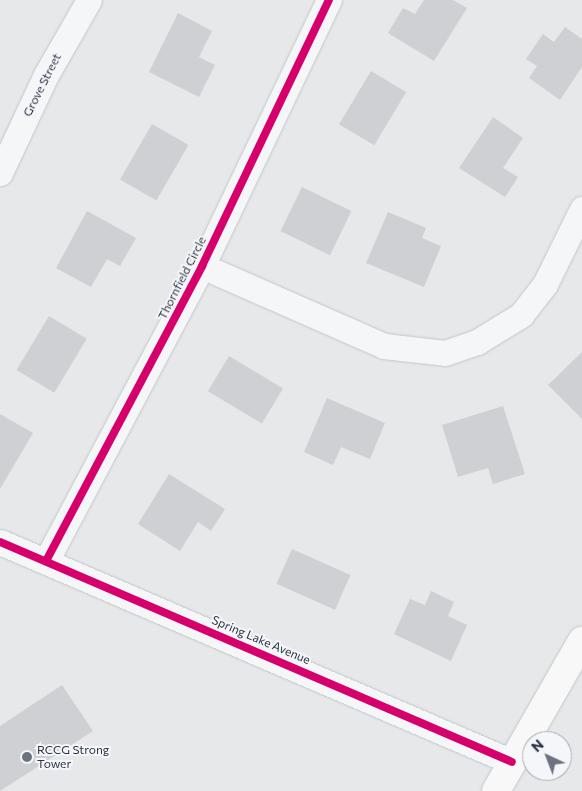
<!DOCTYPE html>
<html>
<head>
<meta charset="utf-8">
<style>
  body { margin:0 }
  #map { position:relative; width:582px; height:791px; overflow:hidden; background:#e6e8ea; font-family:Commissioner,sans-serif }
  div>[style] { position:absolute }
  .building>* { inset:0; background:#ced0d3; transform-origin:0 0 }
  .roads { filter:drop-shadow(0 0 1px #c4c6c8) drop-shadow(0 0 1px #c4c6c8) }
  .street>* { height:25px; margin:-12.5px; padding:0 12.5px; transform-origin:12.5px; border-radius:12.5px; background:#f5f6f7 }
  .secondary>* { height:28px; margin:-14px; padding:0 14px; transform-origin:14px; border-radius:14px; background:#f8f8f8 }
  .cycleway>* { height:8px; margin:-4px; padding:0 4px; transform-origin:4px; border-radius:4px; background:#d6006c }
  .dots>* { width:14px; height:14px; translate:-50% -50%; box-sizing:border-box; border:2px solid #f4f6f9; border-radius:50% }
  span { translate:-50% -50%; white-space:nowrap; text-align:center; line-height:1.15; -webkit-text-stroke:4px #f4f6f9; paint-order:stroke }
  .street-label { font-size:12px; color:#2b3445 }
  .poi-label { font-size:12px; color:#2b3445 }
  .left { translate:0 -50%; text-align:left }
  .north { position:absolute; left:522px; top:731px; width:50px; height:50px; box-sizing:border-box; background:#f4f6f9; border:1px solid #a4a8b1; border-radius:50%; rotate:317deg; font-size:14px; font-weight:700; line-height:20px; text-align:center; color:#2b3445 }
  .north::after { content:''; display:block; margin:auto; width:18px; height:22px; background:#6c737f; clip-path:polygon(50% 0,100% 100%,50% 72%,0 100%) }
</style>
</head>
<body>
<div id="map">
  <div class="building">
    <div style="clip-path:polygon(424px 0,453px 0,467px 8px,434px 61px,388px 33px,403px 8px,415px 14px)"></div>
    <div style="clip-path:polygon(178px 13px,212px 31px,199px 57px,215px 65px,199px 97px,149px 72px)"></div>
    <div style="clip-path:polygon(565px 27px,582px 39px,582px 67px,560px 100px,529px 78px,537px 66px,526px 59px,543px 34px,554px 42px)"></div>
    <div style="left:371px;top:71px;width:41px;height:62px;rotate:31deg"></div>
    <div style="clip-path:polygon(493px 117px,523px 138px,503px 168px,518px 177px,505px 197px,459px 168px)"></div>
    <div style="left:152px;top:124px;width:42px;height:64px;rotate:30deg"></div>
    <div style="left:302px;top:187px;width:55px;height:49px;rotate:26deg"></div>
    <div style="clip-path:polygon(87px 211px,136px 238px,120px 266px,107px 259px,91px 287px,56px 268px)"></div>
    <div style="clip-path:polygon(388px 212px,426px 228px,422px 238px,441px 246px,424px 287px,366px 263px)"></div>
    <div style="left:49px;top:316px;width:44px;height:63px;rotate:31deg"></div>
    <div style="clip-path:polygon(582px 352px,582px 419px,548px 385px)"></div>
    <div style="left:229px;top:356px;width:63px;height:41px;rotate:31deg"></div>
    <div style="clip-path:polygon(327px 398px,385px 423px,370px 459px,341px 447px,333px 465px,304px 452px)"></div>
    <div style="clip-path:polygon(503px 406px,525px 474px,493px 484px,488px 468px,458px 477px,442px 425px)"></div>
    <div style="clip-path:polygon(0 414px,33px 433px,0 489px)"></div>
    <div style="clip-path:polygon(169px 474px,225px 509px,211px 531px,198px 522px,180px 551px,138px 524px)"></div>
    <div style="left:292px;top:549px;width:64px;height:38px;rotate:24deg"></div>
    <div style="clip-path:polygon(431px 591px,454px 602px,448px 616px,467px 625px,451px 661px,394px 634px,410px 599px,425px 605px)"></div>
    <div style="clip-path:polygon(62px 685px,93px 731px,0 791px,0 726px)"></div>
  </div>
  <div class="roads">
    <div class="street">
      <div style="left:0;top:173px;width:108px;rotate:-64.9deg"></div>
      <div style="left:46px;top:75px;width:86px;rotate:-60.2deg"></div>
      <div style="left:202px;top:266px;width:199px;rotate:23.7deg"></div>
      <div style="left:384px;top:346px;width:61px;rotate:6.5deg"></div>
      <div style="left:445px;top:353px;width:34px;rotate:-19deg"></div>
      <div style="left:477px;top:342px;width:52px;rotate:-31.5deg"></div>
      <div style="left:521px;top:315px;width:39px;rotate:-52deg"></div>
      <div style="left:545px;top:284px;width:84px;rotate:-63.7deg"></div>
      <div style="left:0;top:542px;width:557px;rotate:23.25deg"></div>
      <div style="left:46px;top:561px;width:334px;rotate:-62.1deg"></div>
      <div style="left:202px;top:266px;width:295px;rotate:-64.5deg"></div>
    </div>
    <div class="secondary">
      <div style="left:496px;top:791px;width:173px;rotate:-60.2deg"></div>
    </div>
  </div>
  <div class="cycleway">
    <div style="left:0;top:542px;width:557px;rotate:23.25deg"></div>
    <div style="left:46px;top:561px;width:334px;rotate:-62.1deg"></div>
    <div style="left:202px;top:266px;width:295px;rotate:-64.5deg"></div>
  </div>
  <div class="dots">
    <div style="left:27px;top:757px;background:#6c737f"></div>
  </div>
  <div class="street-label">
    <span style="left:42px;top:85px;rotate:-63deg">Grove Street</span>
    <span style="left:182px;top:278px;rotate:-63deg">Thornfield Circle</span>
    <span style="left:261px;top:640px;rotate:23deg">Spring Lake Avenue</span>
  </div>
  <div class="poi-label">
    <span class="left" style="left:37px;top:757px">RCCG Strong<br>Tower</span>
  </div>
  <div class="north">N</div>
</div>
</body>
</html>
